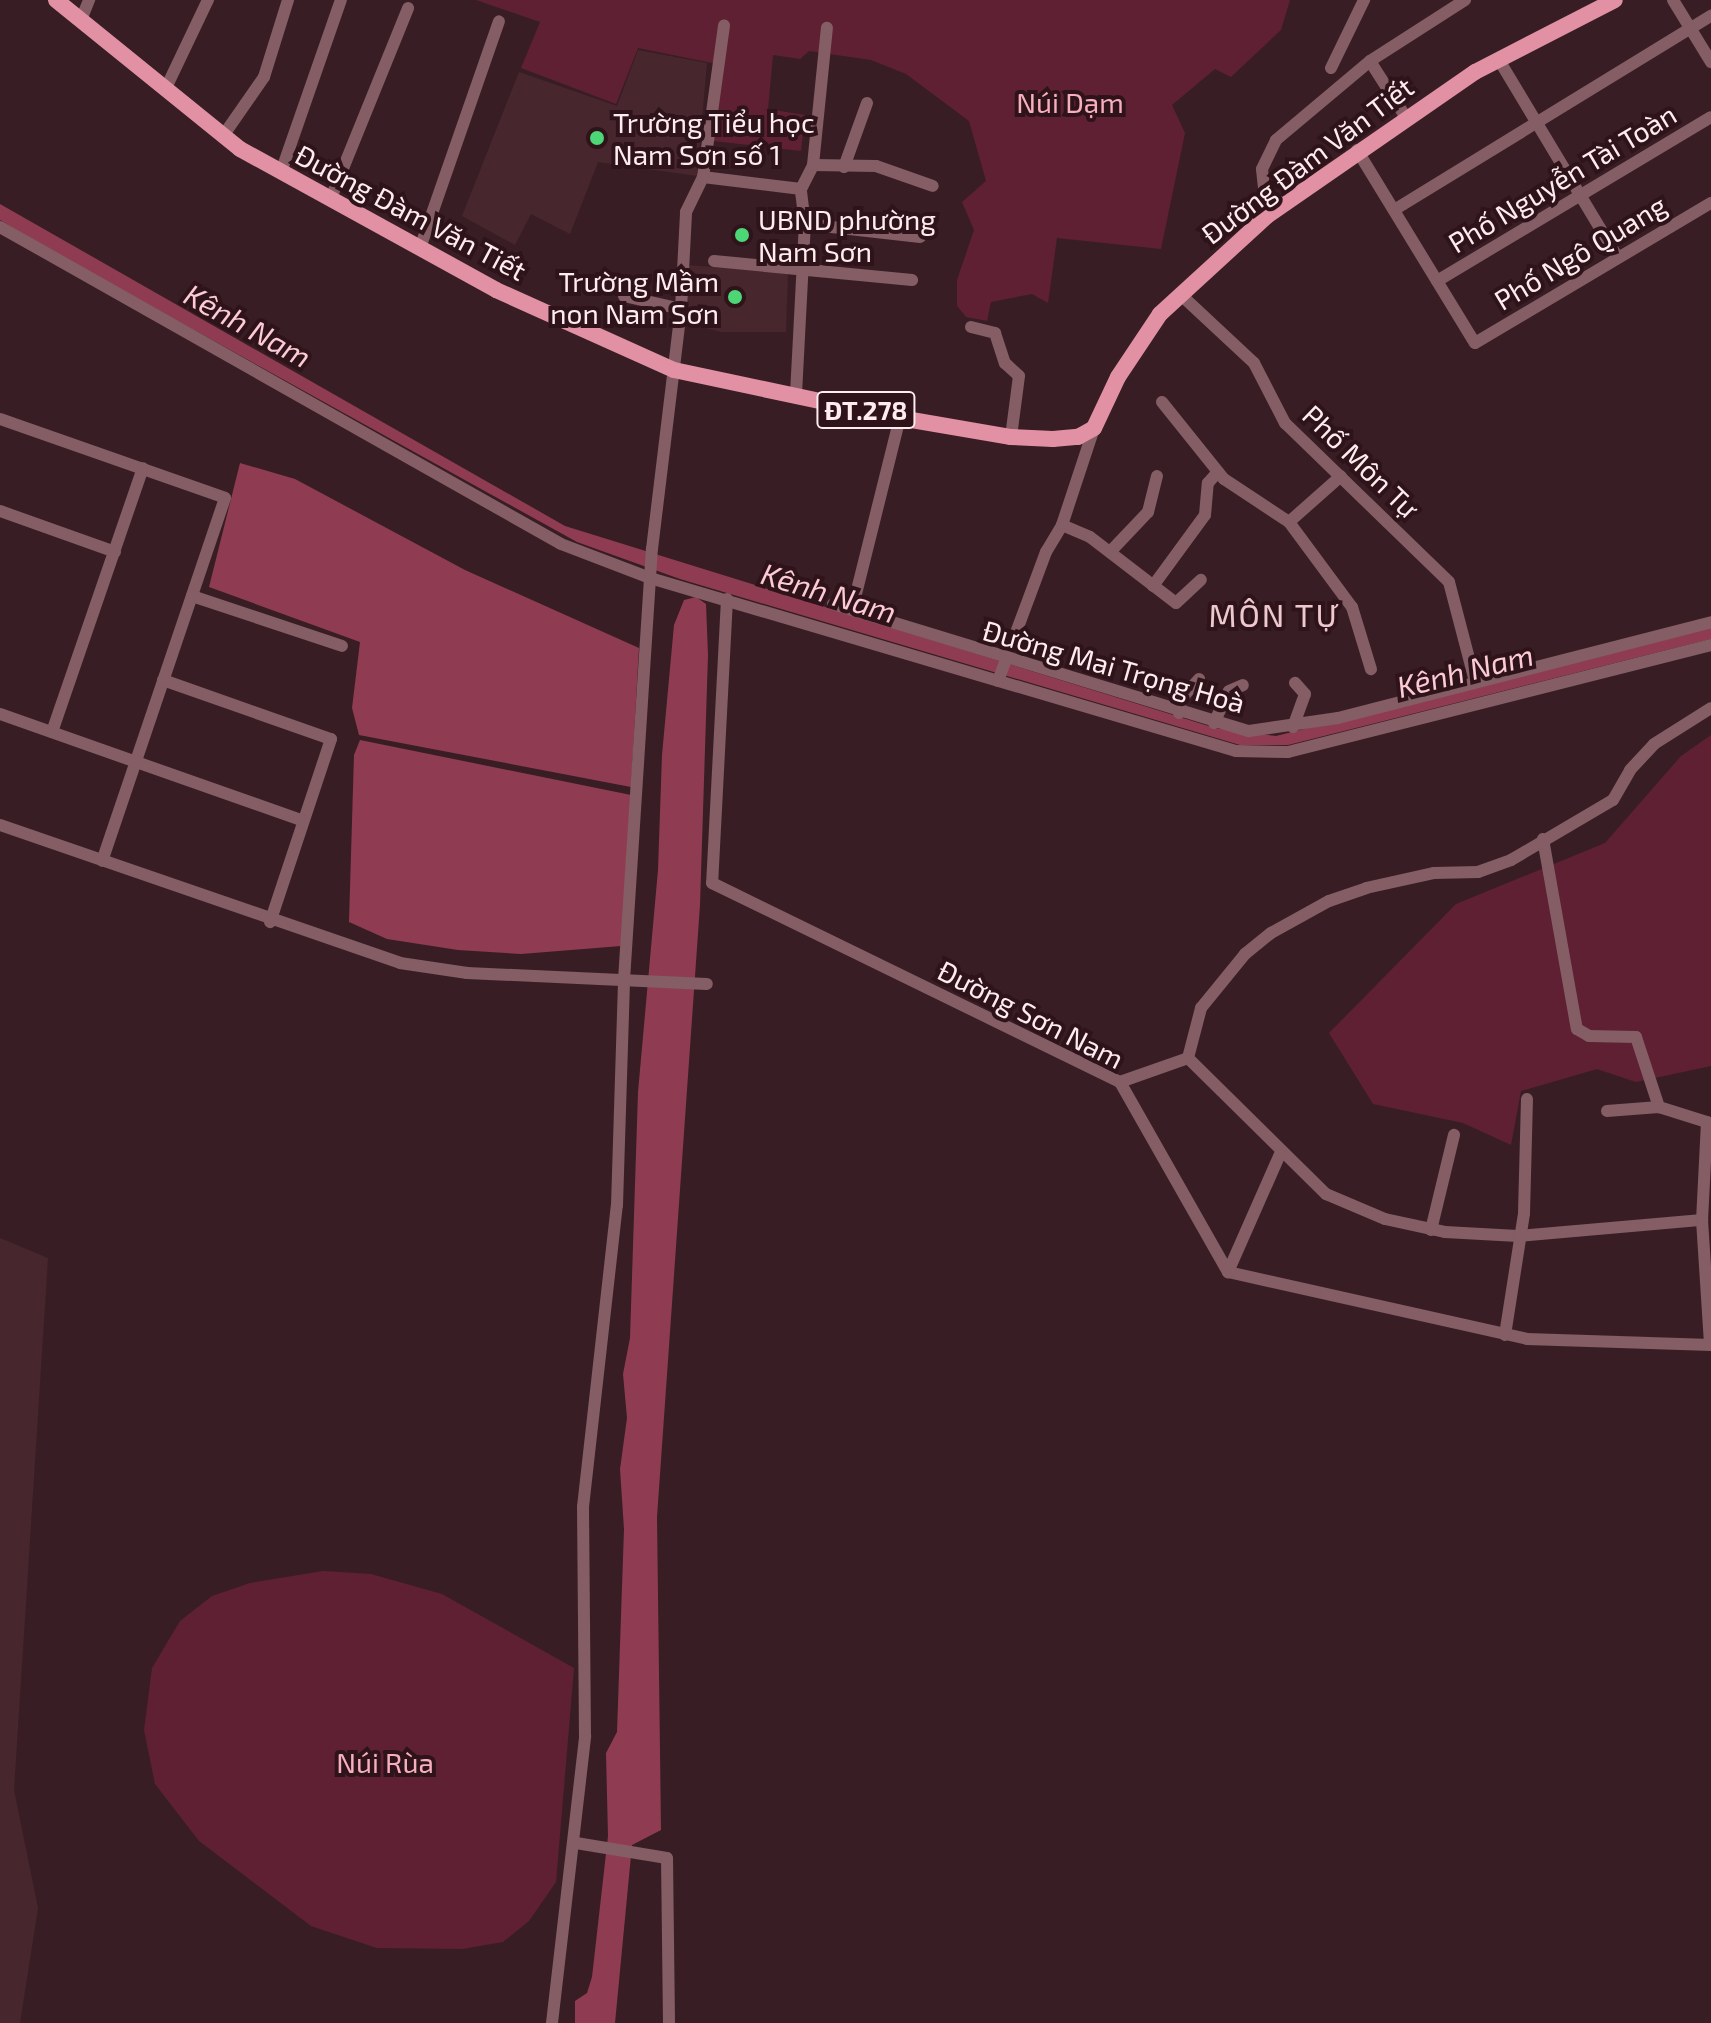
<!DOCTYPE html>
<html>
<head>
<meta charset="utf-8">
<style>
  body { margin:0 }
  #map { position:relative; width:1711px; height:2023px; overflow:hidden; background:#381e24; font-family:"Exo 2",sans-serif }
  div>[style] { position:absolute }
  .built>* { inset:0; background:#47262e }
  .green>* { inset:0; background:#5e2032 }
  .water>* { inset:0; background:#8f3c53 }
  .minor>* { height:12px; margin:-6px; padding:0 6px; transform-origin:6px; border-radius:6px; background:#845d65 }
  .major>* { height:16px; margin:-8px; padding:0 8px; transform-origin:8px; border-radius:8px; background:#e191a3 }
  .dots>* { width:22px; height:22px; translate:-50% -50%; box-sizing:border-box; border:4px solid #2e141a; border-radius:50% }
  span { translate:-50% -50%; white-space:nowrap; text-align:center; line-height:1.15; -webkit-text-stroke:8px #2e141a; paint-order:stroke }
  .shield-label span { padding:2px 6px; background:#2e141a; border:2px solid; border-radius:6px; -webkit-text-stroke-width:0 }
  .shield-label { font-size:26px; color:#ffecef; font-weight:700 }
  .park-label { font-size:28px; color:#f7aebd }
  .poi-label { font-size:28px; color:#ffecef }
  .left { translate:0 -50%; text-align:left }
  .right { translate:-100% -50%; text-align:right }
  .street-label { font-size:28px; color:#ffecef }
  .water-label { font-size:30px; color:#fdcbd5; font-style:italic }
  .quarter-label { font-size:32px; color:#edc8cf; letter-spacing:2px }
</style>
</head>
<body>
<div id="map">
  <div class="built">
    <div style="clip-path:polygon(638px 50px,707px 63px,697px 176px,598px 162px,570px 234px,531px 214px,515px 245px,462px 216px,519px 72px,617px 106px)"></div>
    <div style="clip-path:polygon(687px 265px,788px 273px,786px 332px,721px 332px,678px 321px)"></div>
    <div style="clip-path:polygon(0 1238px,48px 1258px,14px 1790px,38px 1908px,20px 2023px,0 2023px)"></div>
  </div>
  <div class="green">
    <div style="clip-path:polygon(476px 0,1290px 0,1281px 30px,1231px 77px,1215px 69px,1172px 105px,1185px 133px,1161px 249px,1057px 238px,1048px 303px,1032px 294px,991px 302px,987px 321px,966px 317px,957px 306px,957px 280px,974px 230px,962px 202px,986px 181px,969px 121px,906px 74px,871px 60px,809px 51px,800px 59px,773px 55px,768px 109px,805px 115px,801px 151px,713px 141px,722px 65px,638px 48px,616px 104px,521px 68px,540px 22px)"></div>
    <div style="clip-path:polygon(1711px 735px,1711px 1066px,1636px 1082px,1597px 1069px,1521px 1091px,1511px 1145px,1463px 1123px,1373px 1104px,1329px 1033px,1456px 904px,1605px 843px,1681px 756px)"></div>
    <div style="clip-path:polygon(323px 1571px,371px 1574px,442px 1594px,574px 1668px,556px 1882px,529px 1921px,503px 1942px,462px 1949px,377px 1948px,311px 1926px,199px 1841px,155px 1784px,144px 1730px,152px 1668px,180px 1621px,212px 1596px,250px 1583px)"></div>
  </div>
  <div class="water">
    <div style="clip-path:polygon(0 204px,565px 526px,1215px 728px,1276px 736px,1711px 627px,1711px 639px,1288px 745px,1240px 745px,680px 579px,577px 542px,62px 257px,0 220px)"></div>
    <div style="clip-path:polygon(240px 463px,295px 479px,465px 570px,639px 648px,631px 787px,359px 735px,352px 708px,360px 642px,209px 587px)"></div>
    <div style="clip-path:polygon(696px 597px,706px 604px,708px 655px,700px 905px,657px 1517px,661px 1830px,632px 1845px,615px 2023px,575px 2023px,575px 2001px,587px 1993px,592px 1977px,608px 1836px,606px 1753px,617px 1732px,624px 1529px,620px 1469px,627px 1418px,623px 1374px,630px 1338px,638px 1092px,658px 870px,662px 755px,674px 625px,684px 600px)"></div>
    <div style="clip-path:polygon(360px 740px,631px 795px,621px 946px,521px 954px,458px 950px,387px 939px,349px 922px,354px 755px)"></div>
  </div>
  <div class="minor">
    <div style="left:1673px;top:0;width:73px;rotate:58.5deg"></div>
    <div style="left:81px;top:20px;width:22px;rotate:-68deg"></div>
    <div style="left:1499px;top:60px;width:229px;rotate:59deg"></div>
    <div style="left:1331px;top:68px;width:76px;rotate:-64.1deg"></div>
    <div style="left:165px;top:90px;width:100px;rotate:-64.5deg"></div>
    <div style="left:1405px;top:116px;width:65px;rotate:-122.5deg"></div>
    <div style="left:1370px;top:61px;width:113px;rotate:-32.7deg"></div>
    <div style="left:223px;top:136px;width:72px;rotate:-55.2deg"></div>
    <div style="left:264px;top:77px;width:81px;rotate:-72.7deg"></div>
    <div style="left:1357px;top:150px;width:226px;rotate:58.6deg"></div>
    <div style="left:1475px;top:343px;width:274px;rotate:-30.7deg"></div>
    <div style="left:813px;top:165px;width:63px;rotate:0.9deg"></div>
    <div style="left:876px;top:166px;width:60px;rotate:19.3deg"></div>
    <div style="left:844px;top:167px;width:68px;rotate:-70.2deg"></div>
    <div style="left:281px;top:172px;width:182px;rotate:-70.8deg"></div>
    <div style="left:703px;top:177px;width:99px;rotate:7deg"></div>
    <div style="left:331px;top:198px;width:205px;rotate:-67.9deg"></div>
    <div style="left:1394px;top:210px;width:372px;rotate:-31.5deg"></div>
    <div style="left:1267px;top:216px;width:47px;rotate:-96.1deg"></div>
    <div style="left:1262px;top:169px;width:32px;rotate:-64deg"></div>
    <div style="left:1276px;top:140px;width:123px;rotate:-40deg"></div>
    <div style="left:805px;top:224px;width:116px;rotate:6.4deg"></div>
    <div style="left:0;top:227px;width:644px;rotate:29.47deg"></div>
    <div style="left:561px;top:544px;width:95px;rotate:20.9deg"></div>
    <div style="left:650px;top:578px;width:611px;rotate:16.45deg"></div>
    <div style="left:1236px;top:751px;width:52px;rotate:1.1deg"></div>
    <div style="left:1288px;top:752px;width:436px;rotate:-14.2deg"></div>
    <div style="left:420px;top:248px;width:240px;rotate:-70.8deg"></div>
    <div style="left:714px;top:261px;width:199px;rotate:5.5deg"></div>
    <div style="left:1437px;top:281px;width:319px;rotate:-30.9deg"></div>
    <div style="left:1180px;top:294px;width:101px;rotate:43deg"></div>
    <div style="left:1254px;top:363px;width:68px;rotate:62.7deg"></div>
    <div style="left:1285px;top:423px;width:228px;rotate:44.1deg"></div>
    <div style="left:1449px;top:582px;width:102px;rotate:75.3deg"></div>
    <div style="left:624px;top:296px;width:58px;rotate:12.8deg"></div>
    <div style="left:971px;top:327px;width:25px;rotate:14deg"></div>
    <div style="left:995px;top:333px;width:32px;rotate:72deg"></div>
    <div style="left:1005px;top:363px;width:19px;rotate:43deg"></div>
    <div style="left:1019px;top:376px;width:62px;rotate:97.5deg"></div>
    <div style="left:796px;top:394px;width:170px;rotate:-87deg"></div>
    <div style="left:805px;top:224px;width:35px;rotate:-97deg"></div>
    <div style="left:801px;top:189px;width:27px;rotate:-63deg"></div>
    <div style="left:813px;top:165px;width:138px;rotate:-84.2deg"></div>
    <div style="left:1162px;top:402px;width:99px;rotate:51.2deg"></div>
    <div style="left:1224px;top:479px;width:78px;rotate:33.5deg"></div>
    <div style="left:1289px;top:522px;width:106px;rotate:53.5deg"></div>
    <div style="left:1352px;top:607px;width:65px;rotate:73deg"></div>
    <div style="left:0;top:419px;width:238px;rotate:19.3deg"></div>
    <div style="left:225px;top:498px;width:383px;rotate:108.7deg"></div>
    <div style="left:0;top:511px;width:122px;rotate:19.6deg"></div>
    <div style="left:1289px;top:522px;width:69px;rotate:-41.5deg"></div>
    <div style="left:1062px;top:525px;width:30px;rotate:23deg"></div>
    <div style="left:1090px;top:537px;width:108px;rotate:37.5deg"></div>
    <div style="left:1176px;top:603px;width:34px;rotate:-43deg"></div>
    <div style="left:1110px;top:552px;width:55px;rotate:-46.5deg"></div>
    <div style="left:1148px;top:512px;width:37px;rotate:-76deg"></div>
    <div style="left:1153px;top:586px;width:88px;rotate:-53.8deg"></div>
    <div style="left:1205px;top:515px;width:32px;rotate:-85deg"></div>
    <div style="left:1208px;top:483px;width:15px;rotate:-48deg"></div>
    <div style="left:192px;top:596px;width:158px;rotate:18.4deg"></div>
    <div style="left:727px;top:599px;width:284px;rotate:93deg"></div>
    <div style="left:712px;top:883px;width:454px;rotate:26deg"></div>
    <div style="left:1120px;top:1082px;width:219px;rotate:60.4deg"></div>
    <div style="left:1228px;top:1272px;width:306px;rotate:12.6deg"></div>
    <div style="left:1527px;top:1339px;width:184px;rotate:1.9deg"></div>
    <div style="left:833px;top:604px;width:435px;rotate:17deg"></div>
    <div style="left:1249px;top:731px;width:90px;rotate:-8.3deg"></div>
    <div style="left:1338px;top:718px;width:385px;rotate:-14.4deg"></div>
    <div style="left:852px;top:610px;width:198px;rotate:-76deg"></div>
    <div style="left:163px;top:680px;width:178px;rotate:19.4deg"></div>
    <div style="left:331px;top:739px;width:193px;rotate:108.4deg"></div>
    <div style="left:998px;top:681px;width:138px;rotate:-69.6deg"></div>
    <div style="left:1046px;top:552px;width:31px;rotate:-59deg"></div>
    <div style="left:1062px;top:525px;width:102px;rotate:-71.7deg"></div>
    <div style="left:1179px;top:713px;width:14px;rotate:-82deg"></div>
    <div style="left:1181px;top:699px;width:27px;rotate:-48deg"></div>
    <div style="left:0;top:714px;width:321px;rotate:19.4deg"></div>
    <div style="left:1214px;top:723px;width:35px;rotate:-65deg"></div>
    <div style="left:1229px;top:691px;width:15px;rotate:-23deg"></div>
    <div style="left:1293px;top:727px;width:35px;rotate:-70deg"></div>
    <div style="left:1305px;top:694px;width:15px;rotate:-132deg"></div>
    <div style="left:52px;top:732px;width:279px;rotate:-71deg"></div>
    <div style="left:0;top:825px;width:423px;rotate:19deg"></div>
    <div style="left:400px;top:963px;width:68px;rotate:8.5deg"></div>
    <div style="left:467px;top:973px;width:240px;rotate:2.6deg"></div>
    <div style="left:1543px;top:839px;width:193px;rotate:79.9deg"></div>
    <div style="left:1577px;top:1029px;width:14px;rotate:30deg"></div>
    <div style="left:1589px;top:1036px;width:47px;rotate:1.2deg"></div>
    <div style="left:1636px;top:1037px;width:74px;rotate:71.8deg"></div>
    <div style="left:1188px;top:1058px;width:52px;rotate:-75.4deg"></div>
    <div style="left:1201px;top:1008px;width:70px;rotate:-50.8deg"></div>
    <div style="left:1245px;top:954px;width:33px;rotate:-39deg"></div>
    <div style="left:1271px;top:933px;width:66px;rotate:-28.9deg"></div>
    <div style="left:1329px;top:901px;width:39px;rotate:-19deg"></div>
    <div style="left:1366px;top:888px;width:70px;rotate:-12.4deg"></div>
    <div style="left:1434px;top:873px;width:44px;rotate:-1.3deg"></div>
    <div style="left:1478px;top:872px;width:35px;rotate:-20deg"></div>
    <div style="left:1511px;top:860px;width:118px;rotate:-30.5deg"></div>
    <div style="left:1613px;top:800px;width:34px;rotate:-60deg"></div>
    <div style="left:1630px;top:770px;width:35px;rotate:-47deg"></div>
    <div style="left:1654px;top:744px;width:67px;rotate:-32.3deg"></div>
    <div style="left:1188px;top:1058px;width:194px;rotate:44.6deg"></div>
    <div style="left:1326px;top:1194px;width:64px;rotate:23deg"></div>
    <div style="left:1385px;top:1219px;width:61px;rotate:12.2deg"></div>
    <div style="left:1445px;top:1232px;width:73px;rotate:3.1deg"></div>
    <div style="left:1518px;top:1236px;width:185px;rotate:-5deg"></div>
    <div style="left:1120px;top:1082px;width:72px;rotate:-19.4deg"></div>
    <div style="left:1607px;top:1111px;width:52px;rotate:-4.4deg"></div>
    <div style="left:1659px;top:1107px;width:50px;rotate:17.4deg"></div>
    <div style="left:1707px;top:1122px;width:98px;rotate:92.9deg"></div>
    <div style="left:1702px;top:1220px;width:125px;rotate:86.3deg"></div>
    <div style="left:1431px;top:1230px;width:98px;rotate:-76.4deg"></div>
    <div style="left:1228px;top:1272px;width:129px;rotate:-66.2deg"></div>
    <div style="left:1505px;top:1335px;width:123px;rotate:-81.1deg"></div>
    <div style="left:1524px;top:1213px;width:114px;rotate:-88.5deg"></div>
    <div style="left:576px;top:1843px;width:92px;rotate:9.4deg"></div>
    <div style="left:667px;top:1858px;width:165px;rotate:89.3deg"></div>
    <div style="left:552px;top:2023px;width:289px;rotate:-83.4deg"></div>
    <div style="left:585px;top:1736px;width:229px;rotate:-90.5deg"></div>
    <div style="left:583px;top:1507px;width:304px;rotate:-83.6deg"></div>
    <div style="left:617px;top:1205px;width:225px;rotate:-88.2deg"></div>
    <div style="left:624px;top:980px;width:432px;rotate:-86.3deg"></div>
    <div style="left:652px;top:549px;width:242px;rotate:-83.1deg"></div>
    <div style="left:681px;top:309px;width:97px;rotate:-87deg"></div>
    <div style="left:686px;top:212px;width:39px;rotate:-64deg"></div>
    <div style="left:703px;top:177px;width:153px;rotate:-82.1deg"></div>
  </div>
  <div class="major">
    <div style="left:56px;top:0;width:237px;rotate:39deg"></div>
    <div style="left:240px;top:149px;width:292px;rotate:28.8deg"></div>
    <div style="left:496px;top:290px;width:195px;rotate:24.2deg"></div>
    <div style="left:674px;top:370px;width:231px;rotate:12deg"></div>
    <div style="left:900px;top:418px;width:113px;rotate:9.7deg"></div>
    <div style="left:1011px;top:437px;width:42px;rotate:2.7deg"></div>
    <div style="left:1053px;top:439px;width:25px;rotate:-5deg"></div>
    <div style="left:1078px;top:437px;width:18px;rotate:-29deg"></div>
    <div style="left:1094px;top:428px;width:56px;rotate:-64.8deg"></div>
    <div style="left:1118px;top:377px;width:76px;rotate:-56.3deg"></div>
    <div style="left:1160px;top:314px;width:145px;rotate:-42.5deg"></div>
    <div style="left:1267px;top:216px;width:253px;rotate:-34.7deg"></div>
    <div style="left:1475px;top:72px;width:157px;rotate:-27.2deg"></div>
  </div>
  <div class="dots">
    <div style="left:597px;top:138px;background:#4dd676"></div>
    <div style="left:742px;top:235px;background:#4dd676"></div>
    <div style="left:735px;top:297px;background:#4dd676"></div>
  </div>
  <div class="shield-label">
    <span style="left:866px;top:410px">ĐT.278</span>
  </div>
  <div class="park-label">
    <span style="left:1070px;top:102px">Núi Dạm</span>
    <span style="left:385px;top:1762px">Núi Rùa</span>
  </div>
  <div class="poi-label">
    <span class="left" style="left:613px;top:138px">Trường Tiểu học<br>Nam Sơn số 1</span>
    <span class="left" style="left:758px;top:235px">UBND phường<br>Nam Sơn</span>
    <span class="right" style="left:719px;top:297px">Trường Mầm<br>non Nam Sơn</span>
  </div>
  <div class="street-label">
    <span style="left:1307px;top:160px;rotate:-37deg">Đường Đàm Văn Tiết</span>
    <span style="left:1562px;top:178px;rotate:-31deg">Phố Nguyễn Tài Toàn</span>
    <span style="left:411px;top:212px;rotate:28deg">Đường Đàm Văn Tiết</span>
    <span style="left:1580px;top:252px;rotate:-31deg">Phố Ngô Quang</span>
    <span style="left:1361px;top:461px;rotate:44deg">Phố Môn Tự</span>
    <span style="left:1114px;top:666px;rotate:16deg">Đường Mai Trọng Hoà</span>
    <span style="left:1031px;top:1014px;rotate:27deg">Đường Sơn Nam</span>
  </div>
  <div class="water-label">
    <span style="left:248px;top:325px;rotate:29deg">Kênh Nam</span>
    <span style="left:829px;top:592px;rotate:17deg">Kênh Nam</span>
    <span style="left:1465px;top:670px;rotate:-14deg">Kênh Nam</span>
  </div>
  <div class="quarter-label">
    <span style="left:1274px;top:614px">MÔN TỰ</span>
  </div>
</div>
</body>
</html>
